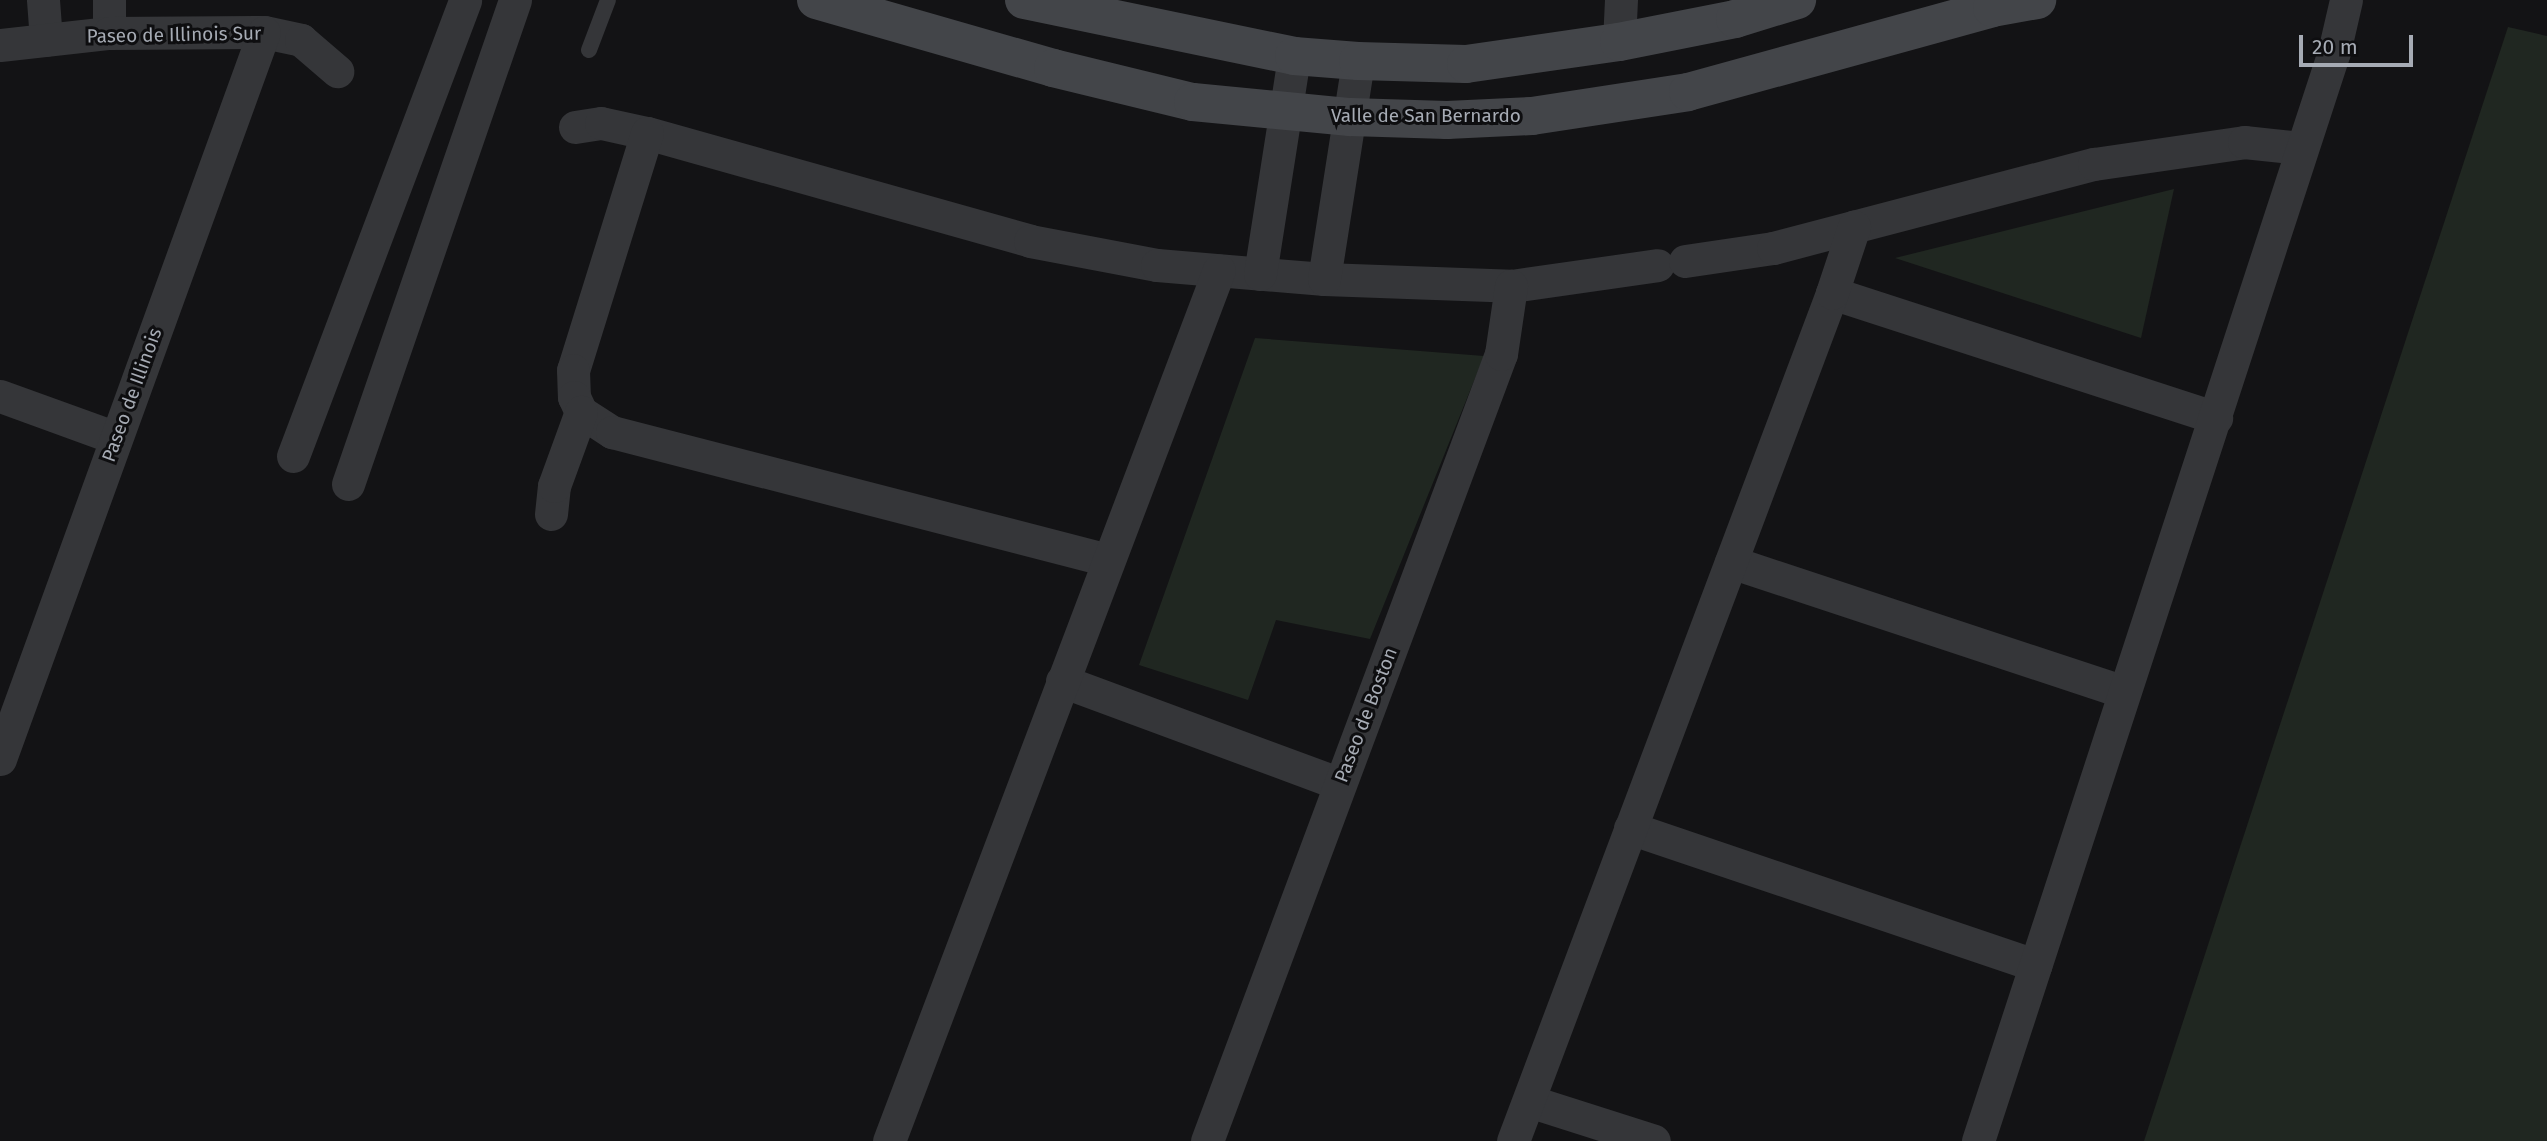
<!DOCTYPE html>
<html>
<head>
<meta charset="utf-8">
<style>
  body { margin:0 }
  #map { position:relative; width:2547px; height:1141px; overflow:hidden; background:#131315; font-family:"Fira Sans",sans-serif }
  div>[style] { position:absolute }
  .green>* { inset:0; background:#202721 }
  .lane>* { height:16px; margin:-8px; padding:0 8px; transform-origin:8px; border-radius:8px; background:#353639 }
  .street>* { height:33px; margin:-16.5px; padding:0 16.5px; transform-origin:16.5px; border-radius:16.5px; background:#353639 }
  .secondary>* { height:38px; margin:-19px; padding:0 19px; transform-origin:19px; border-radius:19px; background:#434549 }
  span { translate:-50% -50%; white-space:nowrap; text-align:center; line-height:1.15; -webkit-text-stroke:6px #0e0e10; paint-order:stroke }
  .street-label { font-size:19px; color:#a6abb4 }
  .scale { position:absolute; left:2299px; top:35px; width:114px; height:32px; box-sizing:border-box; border:4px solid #a6abb4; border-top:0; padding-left:9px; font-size:21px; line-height:24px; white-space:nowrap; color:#a6abb4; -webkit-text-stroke:5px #0e0e10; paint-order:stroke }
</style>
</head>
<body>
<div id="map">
  <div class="green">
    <div style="clip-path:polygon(2508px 27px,2547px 36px,2547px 1141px,2144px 1141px)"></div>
    <div style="clip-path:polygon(2174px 189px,2141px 338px,1895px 258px)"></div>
    <div style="clip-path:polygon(1255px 338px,1484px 356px,1370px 639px,1276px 620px,1248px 700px,1139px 665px)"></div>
  </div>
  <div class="lane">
    <div style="left:589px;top:50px;width:53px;rotate:-69.2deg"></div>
  </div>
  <div class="street">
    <div style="left:43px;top:0;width:40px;rotate:85.7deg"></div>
    <div style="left:109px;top:0;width:33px;rotate:90deg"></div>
    <div style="left:1619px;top:42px;width:42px;rotate:-87.3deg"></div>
    <div style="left:0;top:45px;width:110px;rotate:-6.3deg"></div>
    <div style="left:109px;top:33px;width:155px;rotate:-0.4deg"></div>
    <div style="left:264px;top:32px;width:38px;rotate:12deg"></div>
    <div style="left:301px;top:40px;width:48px;rotate:40.7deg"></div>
    <div style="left:575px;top:127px;width:26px;rotate:-9deg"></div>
    <div style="left:601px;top:123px;width:47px;rotate:12.3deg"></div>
    <div style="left:647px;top:133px;width:398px;rotate:15.7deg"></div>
    <div style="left:1030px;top:241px;width:129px;rotate:10.7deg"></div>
    <div style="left:1157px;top:265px;width:168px;rotate:4.8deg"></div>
    <div style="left:1324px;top:279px;width:187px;rotate:2.1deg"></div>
    <div style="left:1511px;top:286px;width:148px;rotate:-8.1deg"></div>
    <div style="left:647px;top:133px;width:248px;rotate:107.3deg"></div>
    <div style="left:573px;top:370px;width:27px;rotate:88deg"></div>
    <div style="left:574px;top:397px;width:17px;rotate:65deg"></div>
    <div style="left:581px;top:412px;width:37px;rotate:33deg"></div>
    <div style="left:612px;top:432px;width:512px;rotate:14.47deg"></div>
    <div style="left:1685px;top:261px;width:89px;rotate:-8.4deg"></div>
    <div style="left:1773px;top:248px;width:332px;rotate:-14.7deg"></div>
    <div style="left:2094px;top:164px;width:152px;rotate:-8.3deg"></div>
    <div style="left:2244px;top:142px;width:57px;rotate:6deg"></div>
    <div style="left:1260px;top:274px;width:221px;rotate:-81.1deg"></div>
    <div style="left:1324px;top:279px;width:221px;rotate:-81.1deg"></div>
    <div style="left:1832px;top:293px;width:404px;rotate:18deg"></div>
    <div style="left:0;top:396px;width:123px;rotate:19.9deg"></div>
    <div style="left:293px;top:456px;width:487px;rotate:-69.3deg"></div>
    <div style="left:348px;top:484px;width:512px;rotate:-70.96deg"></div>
    <div style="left:551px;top:514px;width:28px;rotate:-84deg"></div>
    <div style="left:554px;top:486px;width:79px;rotate:-70deg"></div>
    <div style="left:1731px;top:562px;width:414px;rotate:18.3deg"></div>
    <div style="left:1062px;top:681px;width:296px;rotate:20.3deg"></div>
    <div style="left:0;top:759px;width:773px;rotate:-70.04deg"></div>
    <div style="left:1630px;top:828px;width:428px;rotate:18.7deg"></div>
    <div style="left:1529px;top:1101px;width:131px;rotate:17.7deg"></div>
    <div style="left:889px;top:1141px;width:931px;rotate:-69.25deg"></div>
    <div style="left:1207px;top:1141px;width:840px;rotate:-69.52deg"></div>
    <div style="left:1501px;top:354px;width:69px;rotate:-81.6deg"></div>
    <div style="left:1513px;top:1141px;width:906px;rotate:-69.38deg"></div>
    <div style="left:1832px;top:293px;width:70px;rotate:-71.6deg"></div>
    <div style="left:1978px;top:1141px;width:1146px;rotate:-71.9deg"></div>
    <div style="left:2334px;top:52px;width:53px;rotate:-77deg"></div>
  </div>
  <div class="secondary">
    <div style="left:816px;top:0;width:247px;rotate:16deg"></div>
    <div style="left:1053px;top:68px;width:144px;rotate:13.7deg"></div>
    <div style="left:1193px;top:102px;width:158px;rotate:5.5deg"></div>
    <div style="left:1350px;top:117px;width:97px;rotate:1.8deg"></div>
    <div style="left:1447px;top:120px;width:85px;rotate:-2.7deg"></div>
    <div style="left:1532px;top:116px;width:158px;rotate:-8.7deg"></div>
    <div style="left:1688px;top:92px;width:315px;rotate:-15.4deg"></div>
    <div style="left:1992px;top:8px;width:46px;rotate:-10.1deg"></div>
    <div style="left:1024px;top:0;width:276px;rotate:11.7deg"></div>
    <div style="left:1294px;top:56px;width:64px;rotate:4.5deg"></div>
    <div style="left:1358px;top:61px;width:108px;rotate:1.6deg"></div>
    <div style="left:1466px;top:64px;width:155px;rotate:-8.2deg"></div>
    <div style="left:1619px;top:42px;width:118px;rotate:-11.2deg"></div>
    <div style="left:1735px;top:19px;width:65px;rotate:-17deg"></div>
  </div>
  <div class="street-label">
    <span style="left:174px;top:35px;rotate:-1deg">Paseo de Illinois Sur</span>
    <span style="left:1426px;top:116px">Valle de San Bernardo</span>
    <span style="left:132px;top:395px;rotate:-70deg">Paseo de Illinois</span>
    <span style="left:1366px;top:715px;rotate:-69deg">Paseo de Boston</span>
  </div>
  <div class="scale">20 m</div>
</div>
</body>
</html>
